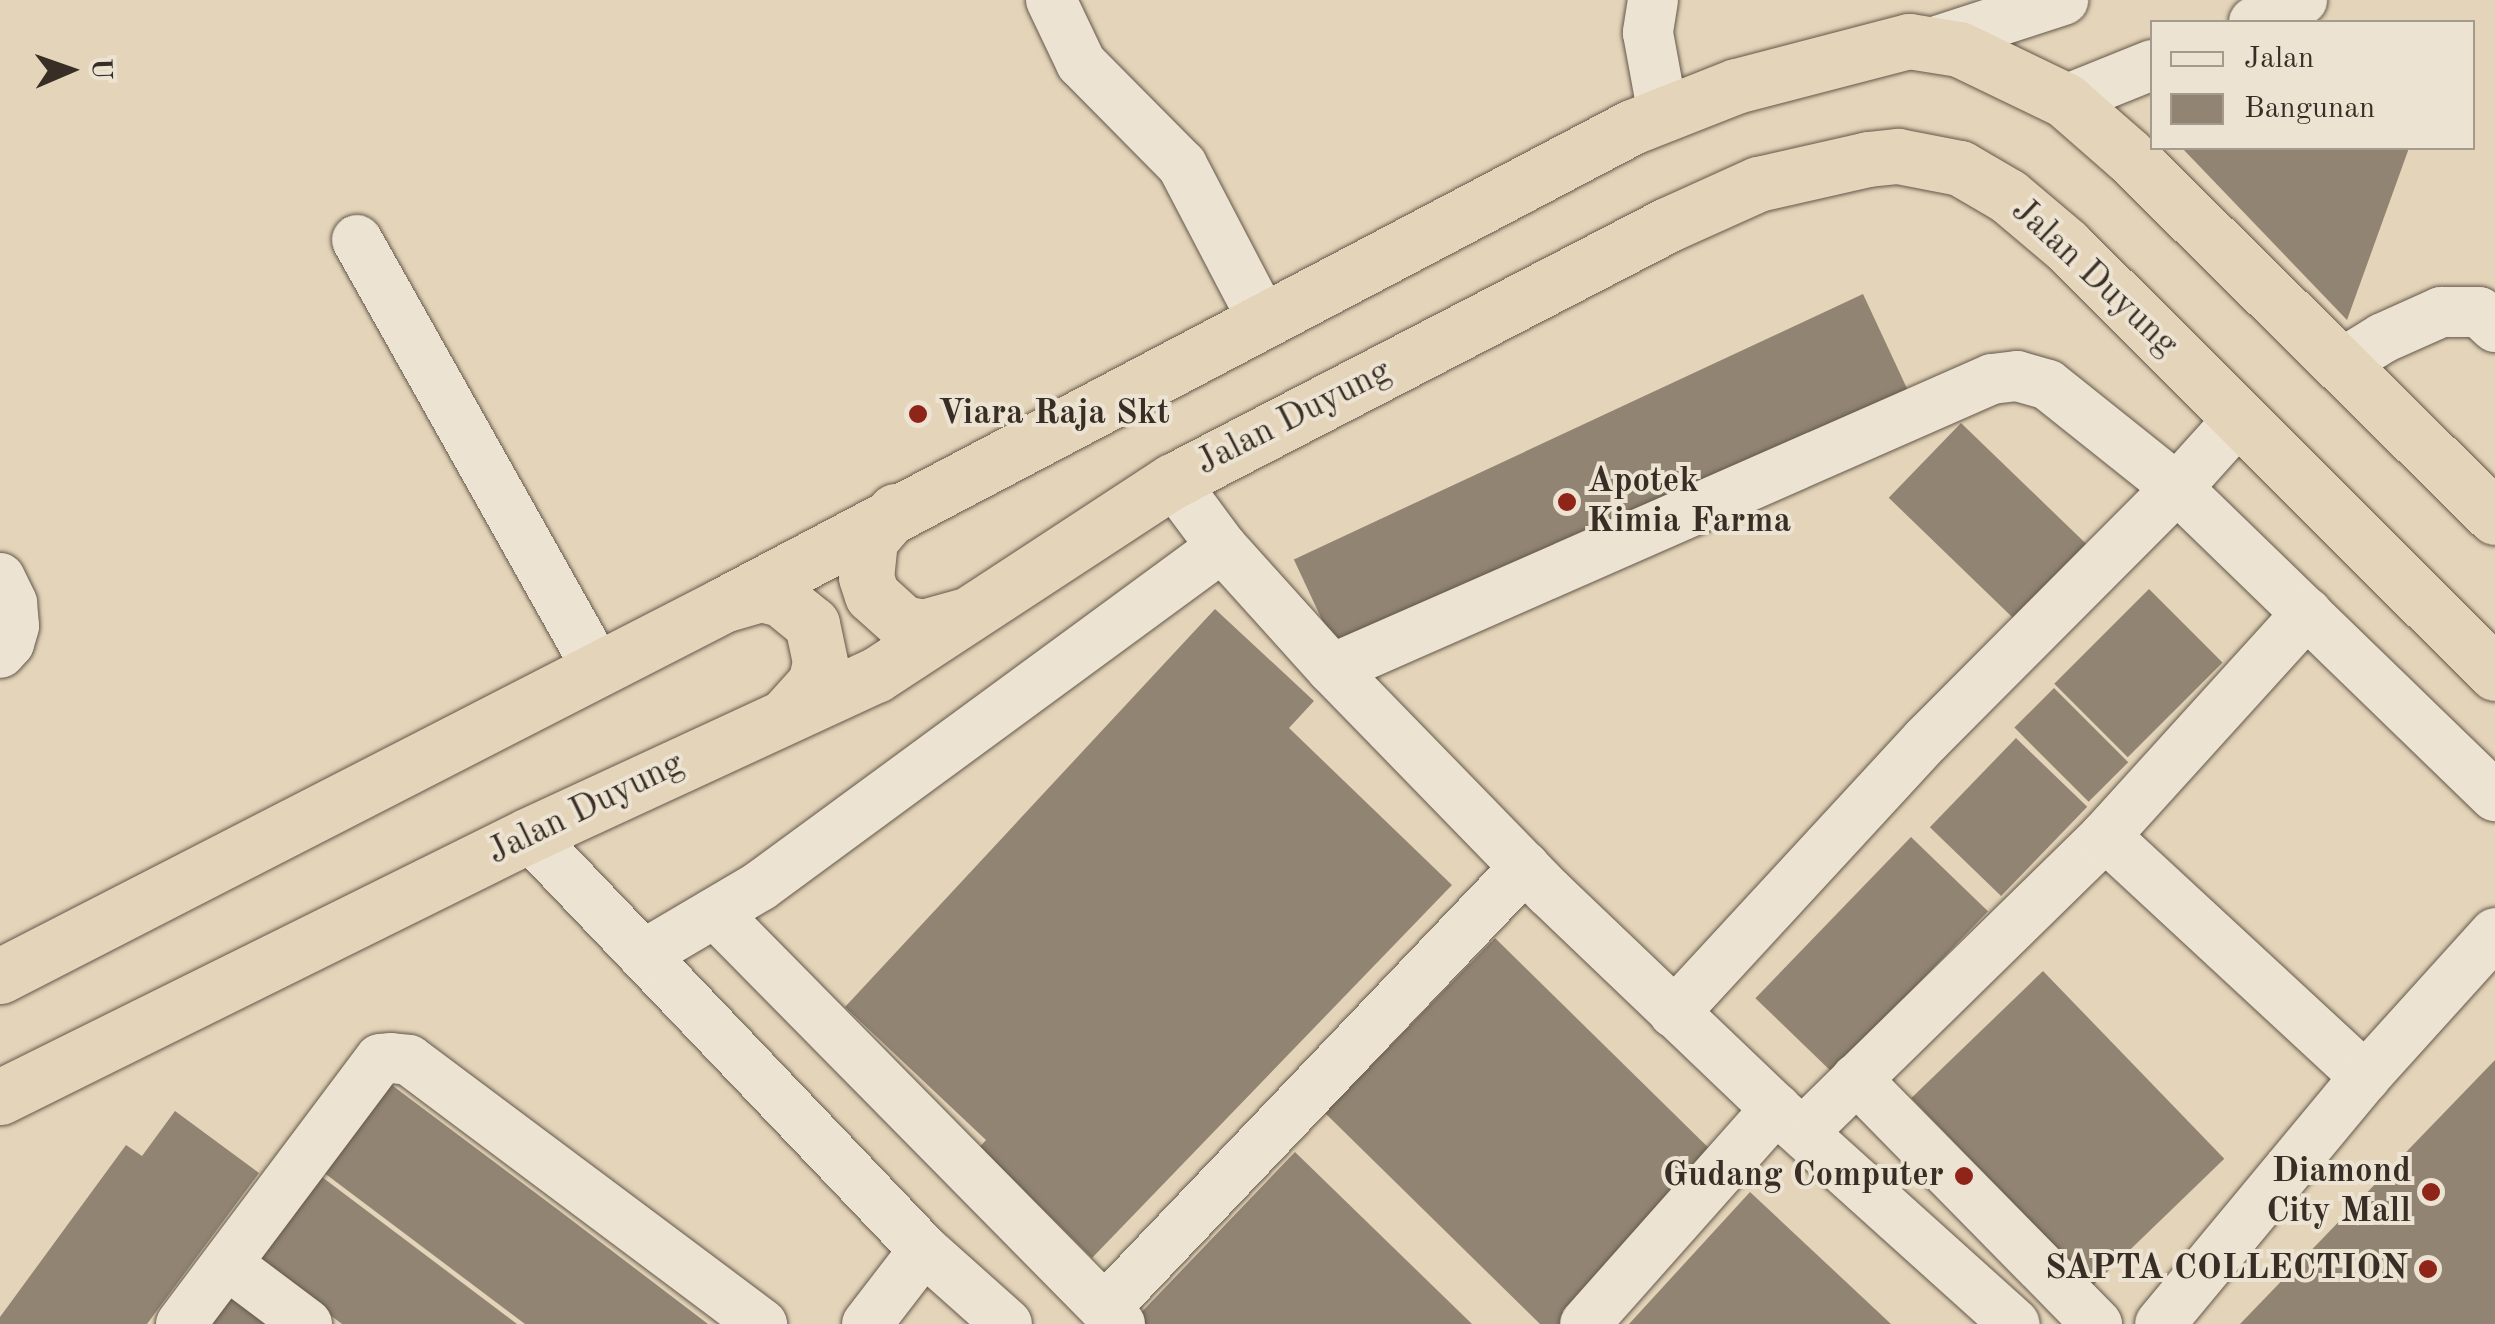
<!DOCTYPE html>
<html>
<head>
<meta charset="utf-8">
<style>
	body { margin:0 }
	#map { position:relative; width:2495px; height:1324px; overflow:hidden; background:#e4d4b9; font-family:"Old Standard TT",serif }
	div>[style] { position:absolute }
	.building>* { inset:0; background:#918472; transform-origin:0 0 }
	.roads { filter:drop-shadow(0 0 2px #63584a) drop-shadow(0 0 2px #63584a) }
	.minor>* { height:50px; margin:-25px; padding:0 25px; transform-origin:25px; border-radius:25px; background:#ede3d2 }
	.highway>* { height:55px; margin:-27.5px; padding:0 27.5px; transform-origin:27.5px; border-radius:27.5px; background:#e4d4b9 }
	.dots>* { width:28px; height:28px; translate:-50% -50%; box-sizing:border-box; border:5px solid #ede3d2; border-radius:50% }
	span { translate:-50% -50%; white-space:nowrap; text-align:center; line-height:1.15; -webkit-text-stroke:8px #ede3d2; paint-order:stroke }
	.street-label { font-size:35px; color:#382e25 }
	.poi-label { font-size:35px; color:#382e25; font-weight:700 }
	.left { translate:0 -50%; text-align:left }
	.right { translate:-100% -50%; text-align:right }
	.legend { position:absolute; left:2150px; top:20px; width:325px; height:130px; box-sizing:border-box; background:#ede3d2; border:2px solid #a59b8d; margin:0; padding:12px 18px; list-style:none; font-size:30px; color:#382e25 }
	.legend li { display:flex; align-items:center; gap:20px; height:50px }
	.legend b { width:50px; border:2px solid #a59b8d }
	.north { position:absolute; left:20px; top:20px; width:100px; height:100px; -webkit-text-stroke:8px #ede3d2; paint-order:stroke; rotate:88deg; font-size:28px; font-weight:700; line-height:40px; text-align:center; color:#382e25 }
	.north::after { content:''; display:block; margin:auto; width:35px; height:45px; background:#382e25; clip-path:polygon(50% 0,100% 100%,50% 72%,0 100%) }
</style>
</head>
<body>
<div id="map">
	<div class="building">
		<div style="clip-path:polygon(2182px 148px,2409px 148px,2347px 320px)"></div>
		<div style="left:1863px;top:294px;width:108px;height:628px;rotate:65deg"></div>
		<div style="left:1961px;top:423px;width:188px;height:104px;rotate:44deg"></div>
		<div style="left:2149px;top:589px;width:104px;height:134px;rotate:45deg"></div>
		<div style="clip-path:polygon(1215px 609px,1314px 701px,1289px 728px,1452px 885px,1092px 1258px,1000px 1167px,965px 1163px,986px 1140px,845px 1007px)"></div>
		<div style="left:2054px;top:688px;width:105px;height:56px;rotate:45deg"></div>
		<div style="left:2016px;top:738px;width:99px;height:124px;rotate:44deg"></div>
		<div style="left:1911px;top:837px;width:107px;height:224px;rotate:44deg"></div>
		<div style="clip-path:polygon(1495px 938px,1721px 1160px,1562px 1324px,1540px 1324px,1325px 1113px)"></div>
		<div style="left:2043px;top:971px;width:261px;height:183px;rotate:46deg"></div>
		<div style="clip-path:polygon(2495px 1060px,2495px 1324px,2240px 1324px)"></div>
		<div style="clip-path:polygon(385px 1080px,561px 1212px,708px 1324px,525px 1324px,319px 1169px)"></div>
		<div style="clip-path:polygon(175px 1111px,259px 1173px,147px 1324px,0 1324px,0 1317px,126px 1145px,142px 1156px)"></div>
		<div style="clip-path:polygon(1295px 1152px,1472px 1324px,1138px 1324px,1134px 1320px)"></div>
		<div style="clip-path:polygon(314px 1171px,517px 1324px,342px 1324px,250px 1255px)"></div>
		<div style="clip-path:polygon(1750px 1192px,1891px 1324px,1629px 1324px)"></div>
		<div style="clip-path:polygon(229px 1288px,276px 1324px,201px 1324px)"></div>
	</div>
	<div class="roads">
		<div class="minor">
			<div style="left:1051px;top:0;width:70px;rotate:64.5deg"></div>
			<div style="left:1081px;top:63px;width:144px;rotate:45.3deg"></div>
			<div style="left:1182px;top:165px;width:175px;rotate:62.4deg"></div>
			<div style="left:1653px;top:0;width:33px;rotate:99deg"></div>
			<div style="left:1648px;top:33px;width:83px;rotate:79.6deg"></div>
			<div style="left:2254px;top:22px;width:53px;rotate:-24.6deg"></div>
			<div style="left:1934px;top:42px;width:136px;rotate:-18deg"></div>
			<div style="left:2065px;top:100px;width:94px;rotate:-21.9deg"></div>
			<div style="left:357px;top:240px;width:492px;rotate:60.7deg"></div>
			<div style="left:2341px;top:364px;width:49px;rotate:-31.8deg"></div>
			<div style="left:2383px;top:338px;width:64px;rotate:-24.1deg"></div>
			<div style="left:2441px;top:312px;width:38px"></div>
			<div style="left:2479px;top:312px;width:22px;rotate:43deg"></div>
			<div style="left:1173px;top:481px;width:82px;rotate:53.4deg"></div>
			<div style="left:1222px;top:547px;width:164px;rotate:48deg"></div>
			<div style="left:1332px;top:669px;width:311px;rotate:45.8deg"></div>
			<div style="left:1549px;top:892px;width:314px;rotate:43.7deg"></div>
			<div style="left:1776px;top:1109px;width:321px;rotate:42deg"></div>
			<div style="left:0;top:578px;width:28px;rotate:64deg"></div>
			<div style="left:12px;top:603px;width:23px;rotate:85deg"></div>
			<div style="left:14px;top:626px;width:18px;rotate:106deg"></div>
			<div style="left:9px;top:643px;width:13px;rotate:132deg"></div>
			<div style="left:1332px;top:669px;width:721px;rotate:-23.72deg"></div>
			<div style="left:1992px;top:379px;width:25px;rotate:-7deg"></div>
			<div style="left:2017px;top:376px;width:32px;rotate:16deg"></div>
			<div style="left:2048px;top:385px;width:165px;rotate:38.6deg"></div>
			<div style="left:2177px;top:488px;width:443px;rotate:44.1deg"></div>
			<div style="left:529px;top:835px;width:573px;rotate:46.41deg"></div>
			<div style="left:924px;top:1250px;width:111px;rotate:41.7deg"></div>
			<div style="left:2105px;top:836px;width:355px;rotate:42.8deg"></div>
			<div style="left:715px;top:913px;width:577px;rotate:45.42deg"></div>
			<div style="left:643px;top:955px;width:136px;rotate:-30.5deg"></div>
			<div style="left:760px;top:886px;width:573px;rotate:-36.27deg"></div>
			<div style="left:1674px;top:1013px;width:372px;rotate:-47.3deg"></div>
			<div style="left:1926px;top:740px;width:356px;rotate:-45.1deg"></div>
			<div style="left:2177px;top:488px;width:94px;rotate:-48deg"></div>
			<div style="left:1856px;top:1079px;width:344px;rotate:45.5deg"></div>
			<div style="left:1805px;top:1130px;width:420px;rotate:-44.4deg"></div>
			<div style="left:2105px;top:836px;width:301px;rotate:-47.8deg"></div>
			<div style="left:227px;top:1264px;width:100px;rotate:36.9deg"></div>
			<div style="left:1105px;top:1308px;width:609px;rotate:-46.4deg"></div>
			<div style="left:181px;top:1324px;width:331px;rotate:-53.1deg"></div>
			<div style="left:380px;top:1059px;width:11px;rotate:-5deg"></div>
			<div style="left:391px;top:1058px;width:18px;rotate:6deg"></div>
			<div style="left:409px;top:1060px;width:441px;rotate:36.8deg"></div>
			<div style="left:867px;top:1324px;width:93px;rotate:-52.4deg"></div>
			<div style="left:1585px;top:1324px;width:288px;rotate:-48.4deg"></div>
			<div style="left:2160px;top:1324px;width:321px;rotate:-50.3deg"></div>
			<div style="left:2365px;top:1077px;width:194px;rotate:-47.9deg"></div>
		</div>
		<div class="highway">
			<div style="left:895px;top:511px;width:38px;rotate:131deg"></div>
			<div style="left:870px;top:540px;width:37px;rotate:96deg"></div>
			<div style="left:866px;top:577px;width:19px;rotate:72deg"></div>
			<div style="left:872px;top:595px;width:42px;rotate:42.1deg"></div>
			<div style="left:903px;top:623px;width:20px;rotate:11deg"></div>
			<div style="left:923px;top:627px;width:41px;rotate:-15.4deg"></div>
			<div style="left:726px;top:604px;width:36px;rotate:-16deg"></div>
			<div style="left:761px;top:594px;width:21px;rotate:14deg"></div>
			<div style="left:781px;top:599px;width:40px;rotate:39deg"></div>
			<div style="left:812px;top:624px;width:40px;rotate:78deg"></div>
			<div style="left:820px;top:663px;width:21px;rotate:104deg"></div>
			<div style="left:815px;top:683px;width:40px;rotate:132deg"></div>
			<div style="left:0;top:976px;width:813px;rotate:-27.16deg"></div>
			<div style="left:723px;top:605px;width:1027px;rotate:-27.74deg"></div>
			<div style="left:1632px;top:127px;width:112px;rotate:-21.5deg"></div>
			<div style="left:1736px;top:86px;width:179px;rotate:-14.6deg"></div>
			<div style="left:1909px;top:41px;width:51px;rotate:9.1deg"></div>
			<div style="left:1959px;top:49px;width:118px;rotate:25.7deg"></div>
			<div style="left:2065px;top:100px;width:85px;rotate:41.2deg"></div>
			<div style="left:2129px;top:156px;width:514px;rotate:44.61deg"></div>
			<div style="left:0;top:1097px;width:590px;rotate:-26.35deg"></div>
			<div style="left:529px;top:835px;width:382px;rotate:-24.8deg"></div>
			<div style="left:876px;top:675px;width:355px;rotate:-33.2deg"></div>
			<div style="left:1173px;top:481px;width:556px;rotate:-27.39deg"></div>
			<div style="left:1667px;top:225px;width:100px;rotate:-24.3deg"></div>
			<div style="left:1758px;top:184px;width:113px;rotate:-12.8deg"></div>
			<div style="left:1868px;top:159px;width:30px;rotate:-6deg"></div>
			<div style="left:1898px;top:156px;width:63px;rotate:11deg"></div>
			<div style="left:1960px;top:168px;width:56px;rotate:30.3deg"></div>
			<div style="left:2008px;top:196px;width:76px;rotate:40.2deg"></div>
			<div style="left:2066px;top:245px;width:606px;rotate:44.93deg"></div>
		</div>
	</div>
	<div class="dots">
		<div style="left:918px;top:414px;background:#8f2418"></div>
		<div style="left:1567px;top:502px;background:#8f2418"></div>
		<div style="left:1964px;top:1176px;background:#8f2418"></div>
		<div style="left:2431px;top:1192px;background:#8f2418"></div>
		<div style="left:2428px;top:1269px;background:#8f2418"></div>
	</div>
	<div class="street-label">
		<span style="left:2094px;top:278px;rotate:43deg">Jalan Duyung</span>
		<span style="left:1294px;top:418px;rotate:-27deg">Jalan Duyung</span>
		<span style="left:586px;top:809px;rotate:-26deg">Jalan Duyung</span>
	</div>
	<div class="poi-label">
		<span class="left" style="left:938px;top:414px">Viara Raja Skt</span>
		<span class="left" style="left:1587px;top:502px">Apotek<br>Kimia Farma</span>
		<span class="right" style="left:2411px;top:1192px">Diamond<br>City Mall</span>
		<span class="right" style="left:1944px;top:1176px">Gudang Computer</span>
		<span class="right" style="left:2408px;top:1269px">SAPTA COLLECTION</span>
	</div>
	<ul class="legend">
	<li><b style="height:12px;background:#ede3d2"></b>Jalan</li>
	<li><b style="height:28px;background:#918472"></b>Bangunan</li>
	</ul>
	<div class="north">U</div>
</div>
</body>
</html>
